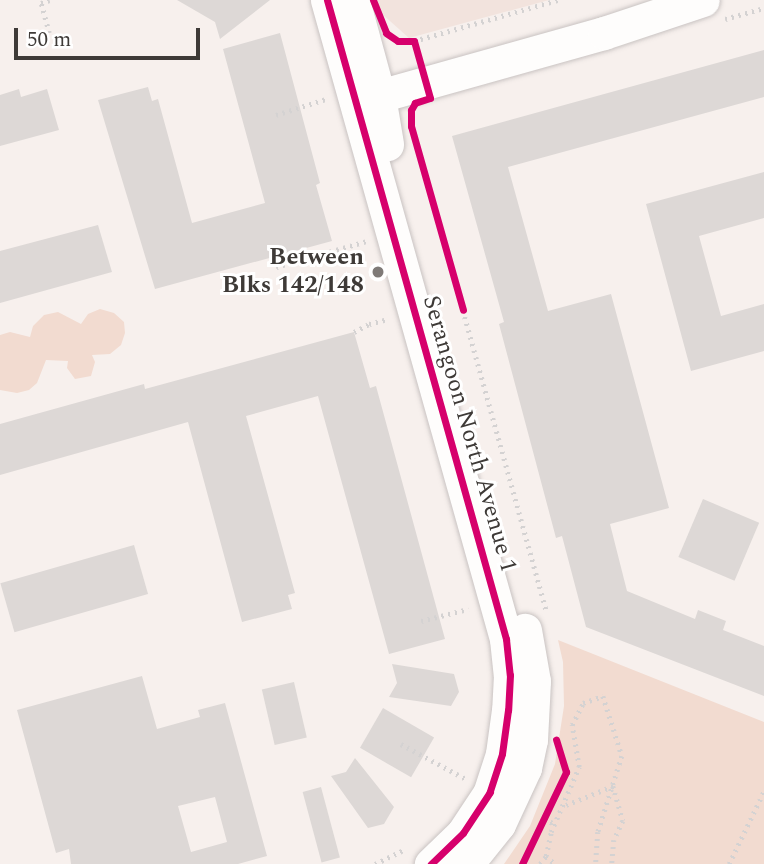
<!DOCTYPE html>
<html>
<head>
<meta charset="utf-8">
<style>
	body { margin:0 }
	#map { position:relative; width:764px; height:864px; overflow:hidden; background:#f7f0ed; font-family:Spectral,serif }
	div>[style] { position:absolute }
	.built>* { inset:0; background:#f2e3dd }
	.green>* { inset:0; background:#f2dbd0 }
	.building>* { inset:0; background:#ddd8d6; transform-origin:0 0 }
	.path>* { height:4.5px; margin-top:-2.25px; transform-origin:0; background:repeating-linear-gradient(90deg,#d4d2d2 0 2px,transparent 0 7px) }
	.roads { filter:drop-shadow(0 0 2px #c9c3c2) drop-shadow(0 0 2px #c9c3c2) }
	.minor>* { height:33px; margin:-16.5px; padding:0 16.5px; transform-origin:16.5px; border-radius:16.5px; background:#fefdfc }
	.cycleway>* { height:7px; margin:-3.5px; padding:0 3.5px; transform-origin:3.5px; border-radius:3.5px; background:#d6006c }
	.dots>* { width:19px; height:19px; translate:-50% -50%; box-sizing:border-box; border:4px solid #fff; border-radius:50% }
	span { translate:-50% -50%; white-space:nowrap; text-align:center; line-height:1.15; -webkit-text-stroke:6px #fff; paint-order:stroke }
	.poi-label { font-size:24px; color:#3e3a37; font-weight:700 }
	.right { translate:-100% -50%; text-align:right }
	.street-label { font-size:24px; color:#3e3a37 }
	.scale { position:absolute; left:14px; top:28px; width:186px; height:32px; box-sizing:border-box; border:4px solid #3e3a37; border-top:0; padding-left:9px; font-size:21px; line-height:24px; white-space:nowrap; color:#3e3a37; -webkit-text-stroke:5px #fff; paint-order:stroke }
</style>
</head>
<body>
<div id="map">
	<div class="built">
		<div style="clip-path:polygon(377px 0,549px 0,409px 38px,381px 13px)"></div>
	</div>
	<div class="green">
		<div style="clip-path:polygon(100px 309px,114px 313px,124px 322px,125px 333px,121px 345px,110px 354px,92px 355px,95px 362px,91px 376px,75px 379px,67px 368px,68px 361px,46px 360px,37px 383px,29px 390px,17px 393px,0 390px,0 335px,10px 332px,30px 337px,33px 326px,44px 315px,58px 312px,81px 324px,88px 314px)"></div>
		<div style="clip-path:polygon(558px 640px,764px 722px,764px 864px,504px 864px,530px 826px,555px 764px,564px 706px,563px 662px)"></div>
	</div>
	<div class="building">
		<div style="clip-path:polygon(177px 0,270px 0,220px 39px,215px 22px)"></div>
		<div style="clip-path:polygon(280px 33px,320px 183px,316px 185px,332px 241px,155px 289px,98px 100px,148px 87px,152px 101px,158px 99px,192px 223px,265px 203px,223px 49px)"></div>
		<div style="clip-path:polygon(764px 50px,764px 97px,508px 167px,548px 311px,611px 294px,669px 508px,610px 524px,627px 591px,695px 619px,698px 610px,726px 621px,723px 630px,764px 646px,764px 696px,586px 627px,562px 536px,556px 538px,499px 324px,504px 322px,452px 136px)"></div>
		<div style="clip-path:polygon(19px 89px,21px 97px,47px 89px,59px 130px,0 146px,0 95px)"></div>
		<div style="clip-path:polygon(764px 172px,764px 218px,699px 236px,721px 316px,764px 304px,764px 351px,691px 371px,646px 204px)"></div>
		<div style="clip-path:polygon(98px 225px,112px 272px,0 303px,0 251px)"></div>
		<div style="clip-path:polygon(354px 332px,370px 388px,376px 386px,445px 639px,389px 654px,318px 396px,246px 416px,295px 593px,288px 595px,292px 609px,242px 622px,188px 422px,0 475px,0 424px,144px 384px,145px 389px)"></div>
		<div style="left:703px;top:499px;width:61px;height:63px;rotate:23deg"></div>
		<div style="left:134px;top:545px;width:51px;height:139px;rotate:74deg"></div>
		<div style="clip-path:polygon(392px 664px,454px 674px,459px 692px,451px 706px,389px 697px,397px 683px)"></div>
		<div style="clip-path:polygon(evenodd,142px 676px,157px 729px,200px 717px,198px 710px,225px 703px,267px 856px,238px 864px,71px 864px,69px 849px,56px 853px,17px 710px,142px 676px,215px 797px,227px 842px,191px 852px,178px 806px,215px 797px)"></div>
		<div style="left:294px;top:682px;width:57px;height:33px;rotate:77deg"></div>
		<div style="left:383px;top:708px;width:59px;height:46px;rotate:30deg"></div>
		<div style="clip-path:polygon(355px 758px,394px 807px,384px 824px,368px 828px,331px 776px,346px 772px)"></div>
		<div style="left:321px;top:787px;width:73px;height:19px;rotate:75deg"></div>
	</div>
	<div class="path">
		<div style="left:725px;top:19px;width:41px;rotate:-15.8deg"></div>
		<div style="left:49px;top:33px;width:31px;rotate:-105deg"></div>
		<div style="left:41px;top:3px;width:9px;rotate:-18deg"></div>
		<div style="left:414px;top:41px;width:150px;rotate:-15.9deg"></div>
		<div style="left:276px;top:115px;width:52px;rotate:-17.7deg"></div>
		<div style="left:276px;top:267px;width:95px;rotate:-15.9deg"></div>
		<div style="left:463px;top:310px;width:313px;rotate:74.5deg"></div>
		<div style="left:354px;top:332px;width:17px;rotate:-28deg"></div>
		<div style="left:369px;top:324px;width:20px;rotate:-15deg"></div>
		<div style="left:421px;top:621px;width:49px;rotate:-14.3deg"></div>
		<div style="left:401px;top:744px;width:74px;rotate:28.3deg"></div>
		<div style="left:566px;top:805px;width:51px;rotate:-22deg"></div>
		<div style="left:613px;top:786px;width:36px;rotate:74deg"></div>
		<div style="left:623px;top:821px;width:21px;rotate:115deg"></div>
		<div style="left:614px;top:840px;width:24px;rotate:95deg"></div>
		<div style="left:544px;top:819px;width:12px;rotate:24deg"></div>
		<div style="left:546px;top:856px;width:12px;rotate:42deg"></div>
		<div style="left:375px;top:864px;width:34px;rotate:-26deg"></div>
		<div style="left:540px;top:864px;width:10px;rotate:-53deg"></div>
		<div style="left:546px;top:856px;width:25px;rotate:-78deg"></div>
		<div style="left:551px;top:832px;width:71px;rotate:-66.7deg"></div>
		<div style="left:579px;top:767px;width:43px;rotate:-99.5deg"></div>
		<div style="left:572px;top:725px;width:25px;rotate:-63deg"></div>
		<div style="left:583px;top:703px;width:21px;rotate:-19deg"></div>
		<div style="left:603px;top:696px;width:63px;rotate:72.4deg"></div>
		<div style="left:622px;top:756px;width:80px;rotate:107.5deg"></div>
		<div style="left:598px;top:832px;width:32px;rotate:94deg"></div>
		<div style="left:729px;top:864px;width:81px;rotate:-64.4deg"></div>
	</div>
	<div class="roads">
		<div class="minor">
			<div style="left:327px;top:0;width:664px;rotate:74.35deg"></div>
			<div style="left:506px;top:639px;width:36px;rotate:84deg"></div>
			<div style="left:510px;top:675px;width:35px;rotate:93deg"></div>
			<div style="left:508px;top:710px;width:44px;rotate:97.8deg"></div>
			<div style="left:502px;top:754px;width:40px;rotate:108deg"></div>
			<div style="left:490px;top:792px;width:49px;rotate:123.4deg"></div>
			<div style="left:463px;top:833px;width:45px;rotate:135.9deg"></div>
			<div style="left:353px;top:0;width:99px;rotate:74.8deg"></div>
			<div style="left:379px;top:96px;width:49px;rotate:80.5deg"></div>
			<div style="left:358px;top:102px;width:255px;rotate:-15.7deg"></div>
			<div style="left:604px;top:33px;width:104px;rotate:-18.4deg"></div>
			<div style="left:467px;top:864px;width:51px;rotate:-51.3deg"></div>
			<div style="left:499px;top:824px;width:62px;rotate:-65.1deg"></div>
			<div style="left:525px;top:768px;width:29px;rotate:-78deg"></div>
			<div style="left:531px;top:740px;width:59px;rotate:-87.1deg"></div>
			<div style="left:534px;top:681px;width:52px;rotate:-100deg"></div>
		</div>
	</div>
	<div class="cycleway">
		<div style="left:327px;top:0;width:664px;rotate:74.35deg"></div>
		<div style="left:506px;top:639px;width:36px;rotate:84deg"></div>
		<div style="left:510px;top:675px;width:35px;rotate:93deg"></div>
		<div style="left:508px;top:710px;width:44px;rotate:97.8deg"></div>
		<div style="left:502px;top:754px;width:40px;rotate:108deg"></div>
		<div style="left:490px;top:792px;width:49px;rotate:123.4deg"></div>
		<div style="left:463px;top:833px;width:45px;rotate:135.9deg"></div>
		<div style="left:373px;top:0;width:35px;rotate:68deg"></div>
		<div style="left:386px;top:33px;width:14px;rotate:34deg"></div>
		<div style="left:398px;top:41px;width:16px"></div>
		<div style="left:414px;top:41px;width:59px;rotate:74.3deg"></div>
		<div style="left:430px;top:98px;width:16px;rotate:162deg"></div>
		<div style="left:415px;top:103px;width:8px;rotate:120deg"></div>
		<div style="left:411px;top:110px;width:16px;rotate:90deg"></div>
		<div style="left:411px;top:126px;width:191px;rotate:74.2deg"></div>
		<div style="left:522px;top:864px;width:102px;rotate:-64.4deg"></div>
		<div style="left:566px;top:772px;width:34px;rotate:-107deg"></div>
	</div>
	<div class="dots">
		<div style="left:378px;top:272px;background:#7f7a77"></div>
	</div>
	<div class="poi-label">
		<span class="right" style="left:364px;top:272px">Between<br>Blks 142/148</span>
	</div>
	<div class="street-label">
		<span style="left:469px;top:434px;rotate:74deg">Serangoon North Avenue 1</span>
	</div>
	<div class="scale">50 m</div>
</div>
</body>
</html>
